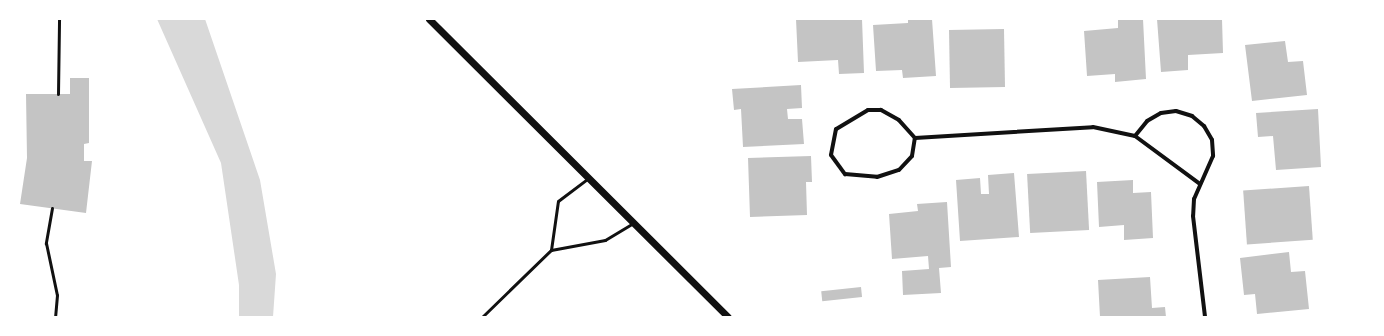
<!DOCTYPE html>
<html>
<head>
<meta charset="utf-8">
<style>
	body { margin:0 }
	#map { position:relative; width:1384px; height:336px; overflow:hidden; background:#fff; font-family:"Libre Baskerville",serif }
	div>[style] { position:absolute }
	.water>* { inset:0; background:#d9d9d9 }
	.building>* { inset:0; background:#c4c4c4; transform-origin:0 0 }
	.service>* { height:3px; margin:-1.5px; padding:0 1.5px; transform-origin:1.5px; border-radius:1.5px; background:#111 }
	.minor>* { height:4px; margin:-2px; padding:0 2px; transform-origin:2px; border-radius:2px; background:#111 }
	.tertiary>* { height:7px; margin:-3.5px; padding:0 3.5px; transform-origin:3.5px; border-radius:3.5px; background:#111 }
	span { translate:-50% -50%; white-space:nowrap; text-align:center; line-height:1.15; -webkit-text-stroke:3px #fff; paint-order:stroke }
	.frame { position:absolute; inset:0; border:20px solid #fff; pointer-events:none }
</style>
</head>
<body>
<div id="map">
	<div class="water">
		<div style="clip-path:polygon(157px 19px,205px 19px,260px 180px,276px 274px,273px 317px,239px 317px,239px 285px,221px 163px)"></div>
	</div>
	<div class="building">
		<div style="clip-path:polygon(796px 19px,862px 19px,864px 73px,839px 74px,838px 60px,798px 62px)"></div>
		<div style="clip-path:polygon(908px 19px,932px 19px,936px 76px,903px 78px,902px 70px,876px 71px,873px 25px,908px 23px)"></div>
		<div style="clip-path:polygon(1118px 19px,1143px 19px,1146px 79px,1115px 82px,1115px 74px,1087px 76px,1084px 31px,1118px 28px)"></div>
		<div style="clip-path:polygon(1157px 19px,1222px 19px,1223px 53px,1188px 55px,1188px 70px,1161px 72px)"></div>
		<div style="left:1004px;top:29px;width:58px;height:55px;rotate:89deg"></div>
		<div style="clip-path:polygon(1285px 41px,1288px 62px,1303px 61px,1307px 95px,1252px 101px,1245px 45px)"></div>
		<div style="clip-path:polygon(70px 78px,89px 78px,89px 143px,84px 144px,84px 161px,92px 161px,86px 213px,20px 204px,27px 158px,26px 94px,70px 94px)"></div>
		<div style="clip-path:polygon(801px 85px,802px 108px,787px 109px,788px 119px,802px 119px,804px 144px,743px 147px,741px 109px,734px 110px,732px 89px)"></div>
		<div style="clip-path:polygon(1318px 109px,1321px 167px,1276px 170px,1273px 136px,1258px 137px,1256px 113px)"></div>
		<div style="clip-path:polygon(811px 156px,812px 182px,806px 182px,807px 215px,750px 217px,748px 158px)"></div>
		<div style="left:1086px;top:171px;width:59px;height:59px;rotate:87deg"></div>
		<div style="clip-path:polygon(1014px 173px,1019px 237px,960px 241px,956px 180px,980px 178px,981px 194px,989px 194px,988px 175px)"></div>
		<div style="clip-path:polygon(1133px 180px,1133px 193px,1151px 192px,1153px 238px,1124px 240px,1124px 225px,1099px 227px,1097px 182px)"></div>
		<div style="left:1309px;top:186px;width:54px;height:66px;rotate:86deg"></div>
		<div style="clip-path:polygon(947px 202px,951px 267px,939px 268px,941px 293px,903px 295px,902px 271px,929px 269px,928px 256px,892px 259px,889px 214px,918px 211px,917px 204px)"></div>
		<div style="clip-path:polygon(1289px 252px,1291px 272px,1305px 271px,1309px 309px,1257px 314px,1255px 294px,1244px 295px,1240px 258px)"></div>
		<div style="clip-path:polygon(1150px 277px,1152px 308px,1165px 307px,1166px 317px,1100px 317px,1098px 280px)"></div>
		<div style="left:861px;top:287px;width:10px;height:40px;rotate:84deg"></div>
	</div>
	<div class="service">
		<div style="left:58px;top:94px;width:75px;rotate:-89.2deg"></div>
		<div style="left:52px;top:208px;width:36px;rotate:100deg"></div>
		<div style="left:46px;top:243px;width:53px;rotate:78.1deg"></div>
		<div style="left:57px;top:295px;width:22px;rotate:95deg"></div>
		<div style="left:551px;top:250px;width:55px;rotate:-10.5deg"></div>
		<div style="left:605px;top:240px;width:33px;rotate:-31deg"></div>
		<div style="left:482px;top:317px;width:96px;rotate:-44.2deg"></div>
		<div style="left:551px;top:250px;width:49px;rotate:-81.9deg"></div>
		<div style="left:558px;top:201px;width:38px;rotate:-37deg"></div>
	</div>
	<div class="minor">
		<div style="left:1135px;top:136px;width:19px;rotate:-51deg"></div>
		<div style="left:1147px;top:121px;width:16px;rotate:-30deg"></div>
		<div style="left:1161px;top:113px;width:15px;rotate:-8deg"></div>
		<div style="left:1176px;top:111px;width:17px;rotate:17deg"></div>
		<div style="left:1192px;top:116px;width:16px;rotate:40deg"></div>
		<div style="left:1204px;top:126px;width:16px;rotate:60deg"></div>
		<div style="left:1212px;top:140px;width:16px;rotate:86deg"></div>
		<div style="left:1213px;top:156px;width:47px;rotate:113.8deg"></div>
		<div style="left:1194px;top:199px;width:17px;rotate:93deg"></div>
		<div style="left:1193px;top:216px;width:102px;rotate:83.2deg"></div>
		<div style="left:915px;top:138px;width:24px;rotate:-132deg"></div>
		<div style="left:899px;top:120px;width:21px;rotate:-151deg"></div>
		<div style="left:881px;top:110px;width:13px;rotate:180deg"></div>
		<div style="left:868px;top:110px;width:37px;rotate:149deg"></div>
		<div style="left:836px;top:129px;width:26px;rotate:101deg"></div>
		<div style="left:831px;top:155px;width:24px;rotate:54deg"></div>
		<div style="left:845px;top:174px;width:32px;rotate:5deg"></div>
		<div style="left:877px;top:177px;width:23px;rotate:-18deg"></div>
		<div style="left:899px;top:170px;width:19px;rotate:-47deg"></div>
		<div style="left:912px;top:156px;width:18px;rotate:-81deg"></div>
		<div style="left:915px;top:138px;width:178px;rotate:-3.5deg"></div>
		<div style="left:1093px;top:127px;width:43px;rotate:12.1deg"></div>
		<div style="left:1135px;top:136px;width:81px;rotate:36.4deg"></div>
	</div>
	<div class="tertiary">
		<div style="left:429px;top:19px;width:422px;rotate:44.9deg"></div>
	</div>
	<div class="frame"></div>
</div>
</body>
</html>
